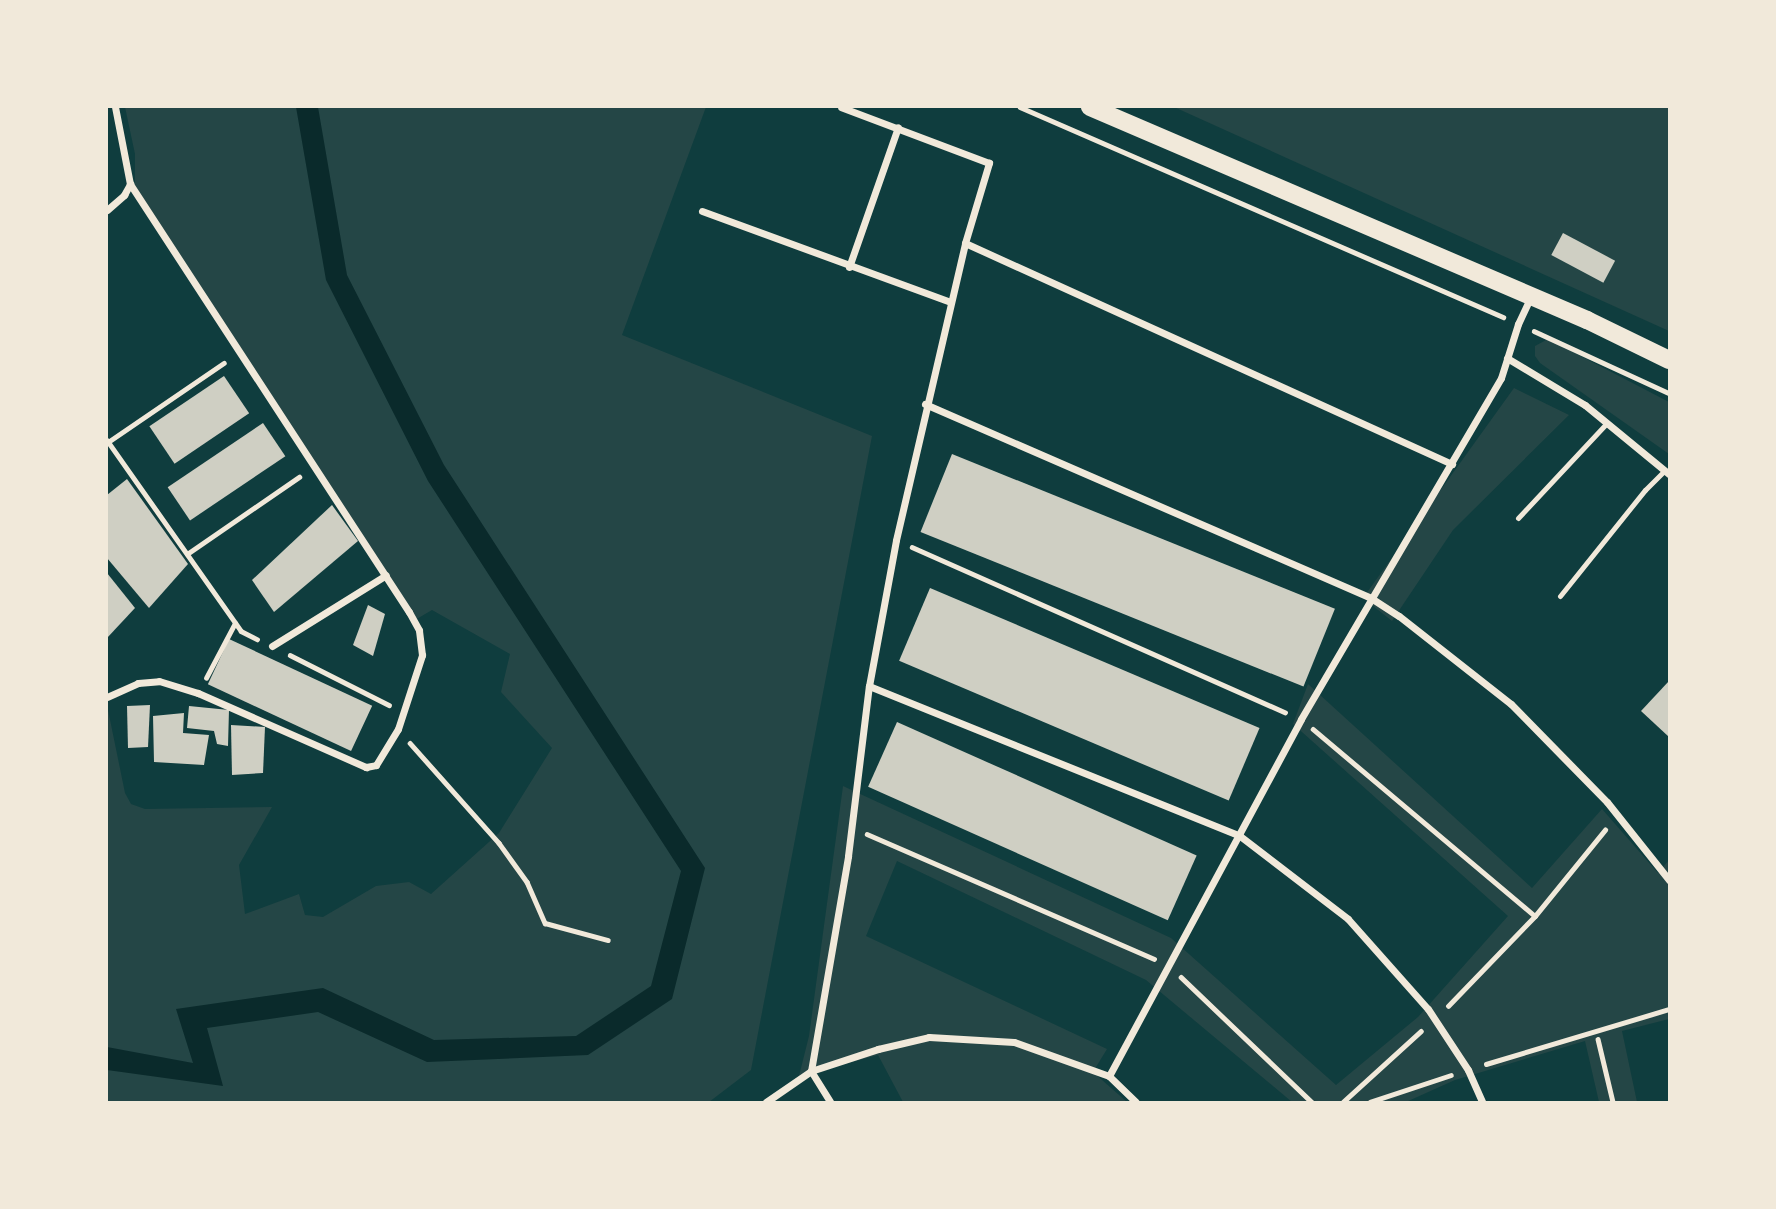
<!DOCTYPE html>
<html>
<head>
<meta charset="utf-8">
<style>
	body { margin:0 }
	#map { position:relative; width:1776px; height:1209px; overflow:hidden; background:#0f3d3e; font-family:"Times New Roman",serif }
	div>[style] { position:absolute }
	.green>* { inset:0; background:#244646 }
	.water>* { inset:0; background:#0a2a2b }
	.building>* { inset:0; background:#cfcfc3; transform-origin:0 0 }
	.path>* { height:4.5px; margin:-2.25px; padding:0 2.25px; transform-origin:2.25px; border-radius:2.25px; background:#f1e9da }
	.service>* { height:5px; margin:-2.5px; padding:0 2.5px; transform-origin:2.5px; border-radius:2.5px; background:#f1e9da }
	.minor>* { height:7px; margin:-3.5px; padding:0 3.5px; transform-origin:3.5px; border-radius:3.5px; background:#f1e9da }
	.primary>* { height:18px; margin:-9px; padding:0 9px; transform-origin:9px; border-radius:9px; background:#f1e9da }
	span { translate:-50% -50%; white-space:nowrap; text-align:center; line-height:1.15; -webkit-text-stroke:6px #f1e9da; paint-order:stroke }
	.frame { position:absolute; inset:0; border:108px solid #f1e9da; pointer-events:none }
</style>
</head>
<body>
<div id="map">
	<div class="green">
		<div style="clip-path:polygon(125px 107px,706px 107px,622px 335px,872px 436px,751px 1070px,709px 1102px,107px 1102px,107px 705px,125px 793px,131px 804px,145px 809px,272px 807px,239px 865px,245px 914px,299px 894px,305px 915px,323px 917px,376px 886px,409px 882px,431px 894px,499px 833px,552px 748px,501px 692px,510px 654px,432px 610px,415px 620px,135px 194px,135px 154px)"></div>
		<div style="clip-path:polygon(1174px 107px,1669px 107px,1669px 331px)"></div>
		<div style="clip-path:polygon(1548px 339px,1669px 402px,1669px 454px,1540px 363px,1535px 356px,1535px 346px)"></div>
		<div style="clip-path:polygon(1514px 388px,1569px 415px,1453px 530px,1392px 621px,1363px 598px)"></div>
		<div style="clip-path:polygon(1308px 684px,1532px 888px,1602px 809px,1658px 873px,1669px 860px,1669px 1019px,1622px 1031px,1637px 1102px,1599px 1102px,1585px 1041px,1455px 1080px,1406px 1102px,1292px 1102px,1146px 980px,897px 861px,866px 936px,1107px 1049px,1093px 1072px,1127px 1102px,903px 1102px,878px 1055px,799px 1076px,809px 1036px,843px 786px,1171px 938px,1336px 1085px,1418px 1017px,1508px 916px,1293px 724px)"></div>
	</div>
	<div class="water">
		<div style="clip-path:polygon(296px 107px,318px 107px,347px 275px,444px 465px,705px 868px,672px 999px,588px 1055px,427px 1062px,318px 1012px,207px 1028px,223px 1086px,107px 1070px,107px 1047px,193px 1063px,176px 1009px,323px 988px,434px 1040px,576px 1036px,651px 986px,681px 871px,428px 481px,326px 280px)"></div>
	</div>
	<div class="building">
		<div style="left:1563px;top:233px;width:59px;height:25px;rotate:28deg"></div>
		<div style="left:224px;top:376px;width:45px;height:90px;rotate:56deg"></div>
		<div style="left:263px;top:423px;width:40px;height:115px;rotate:56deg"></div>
		<div style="left:952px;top:454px;width:413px;height:84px;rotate:22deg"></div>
		<div style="clip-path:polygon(127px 479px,188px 564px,149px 608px,107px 558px,107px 495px)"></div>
		<div style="clip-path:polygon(332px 505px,358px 541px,274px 612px,252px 580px)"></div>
		<div style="clip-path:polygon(107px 573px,135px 608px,107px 638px)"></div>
		<div style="left:930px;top:588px;width:358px;height:79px;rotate:23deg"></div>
		<div style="clip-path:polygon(368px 605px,385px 614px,373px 656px,353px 645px)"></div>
		<div style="left:229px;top:639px;width:158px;height:50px;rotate:25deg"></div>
		<div style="clip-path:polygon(1669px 681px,1669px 737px,1641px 711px)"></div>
		<div style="clip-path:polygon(150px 705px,148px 747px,128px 748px,127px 706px)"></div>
		<div style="clip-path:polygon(189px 706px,229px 710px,228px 746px,217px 744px,214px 731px,187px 728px)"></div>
		<div style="clip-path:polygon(184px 713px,183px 733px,209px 735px,204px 765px,154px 762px,153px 716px)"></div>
		<div style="left:897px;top:722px;width:328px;height:71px;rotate:24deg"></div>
		<div style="clip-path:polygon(231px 725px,265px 727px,263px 773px,232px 775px)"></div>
	</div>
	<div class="path">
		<div style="left:1020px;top:107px;width:527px;rotate:23.5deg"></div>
		<div style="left:1534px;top:331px;width:149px;rotate:24.7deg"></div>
		<div style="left:107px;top:440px;width:233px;rotate:54.9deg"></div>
		<div style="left:241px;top:631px;width:18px;rotate:27deg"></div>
		<div style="left:108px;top:442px;width:140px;rotate:-34.3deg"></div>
		<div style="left:912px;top:547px;width:408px;rotate:23.9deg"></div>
		<div style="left:187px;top:554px;width:136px;rotate:-34.5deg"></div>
		<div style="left:290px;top:655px;width:111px;rotate:26.8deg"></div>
		<div style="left:206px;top:678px;width:62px;rotate:-62.2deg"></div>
		<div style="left:1313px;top:729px;width:290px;rotate:40.1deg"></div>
		<div style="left:410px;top:743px;width:134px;rotate:48.3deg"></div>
		<div style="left:499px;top:843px;width:48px;rotate:54.3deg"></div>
		<div style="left:527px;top:882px;width:45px;rotate:66.3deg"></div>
		<div style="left:545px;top:923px;width:65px;rotate:15.1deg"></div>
		<div style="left:867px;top:834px;width:313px;rotate:23.5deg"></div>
		<div style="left:1181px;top:977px;width:181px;rotate:43.7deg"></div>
		<div style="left:1448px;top:1006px;width:125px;rotate:-46deg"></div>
		<div style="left:1535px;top:916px;width:111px;rotate:-50.9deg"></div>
		<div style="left:1598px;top:1039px;width:65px;rotate:76.6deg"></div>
		<div style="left:1486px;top:1064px;width:191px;rotate:-16.7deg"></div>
		<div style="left:1343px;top:1102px;width:105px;rotate:-42.3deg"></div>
		<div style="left:1370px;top:1102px;width:85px;rotate:-18.4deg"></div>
	</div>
	<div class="service">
		<div style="left:1518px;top:518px;width:130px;rotate:-46.9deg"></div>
		<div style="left:1560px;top:596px;width:136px;rotate:-51.3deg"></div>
		<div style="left:1645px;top:490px;width:28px;rotate:-45deg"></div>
	</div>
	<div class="minor">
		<div style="left:107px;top:210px;width:23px;rotate:-41deg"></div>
		<div style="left:124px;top:195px;width:13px;rotate:-61deg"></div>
		<div style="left:702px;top:211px;width:264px;rotate:20.1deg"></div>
		<div style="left:965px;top:243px;width:535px;rotate:24.41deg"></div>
		<div style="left:849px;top:267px;width:148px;rotate:-70.7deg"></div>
		<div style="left:1507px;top:358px;width:91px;rotate:31.1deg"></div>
		<div style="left:1585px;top:405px;width:109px;rotate:39.4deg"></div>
		<div style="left:925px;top:404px;width:486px;rotate:23.5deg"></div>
		<div style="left:1371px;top:598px;width:33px;rotate:33deg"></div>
		<div style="left:1399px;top:616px;width:142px;rotate:38.2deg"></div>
		<div style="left:1511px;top:704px;width:137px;rotate:45.6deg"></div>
		<div style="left:1607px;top:802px;width:100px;rotate:51.5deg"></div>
		<div style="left:272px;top:646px;width:134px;rotate:-31.9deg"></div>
		<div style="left:869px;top:686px;width:400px;rotate:22deg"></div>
		<div style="left:1240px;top:836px;width:136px;rotate:37.5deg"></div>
		<div style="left:1348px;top:919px;width:120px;rotate:48.4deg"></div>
		<div style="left:1428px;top:1009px;width:73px;rotate:56.7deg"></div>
		<div style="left:1468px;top:1070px;width:35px;rotate:66deg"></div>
		<div style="left:107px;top:697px;width:34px;rotate:-24deg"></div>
		<div style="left:138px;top:683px;width:21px;rotate:-5deg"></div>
		<div style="left:159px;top:681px;width:41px;rotate:17.1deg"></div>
		<div style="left:198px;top:693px;width:184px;rotate:23.8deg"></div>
		<div style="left:366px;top:767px;width:10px;rotate:-11deg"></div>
		<div style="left:376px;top:765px;width:42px;rotate:-58.6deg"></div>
		<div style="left:398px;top:729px;width:78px;rotate:-72deg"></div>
		<div style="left:422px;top:655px;width:25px;rotate:-97deg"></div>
		<div style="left:419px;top:630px;width:21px;rotate:-119deg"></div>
		<div style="left:409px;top:612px;width:511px;rotate:-123.1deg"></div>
		<div style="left:130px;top:184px;width:78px;rotate:-101deg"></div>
		<div style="left:811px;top:1071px;width:218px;rotate:-80.2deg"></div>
		<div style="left:848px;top:856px;width:171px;rotate:-83deg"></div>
		<div style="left:869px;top:686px;width:148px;rotate:-79.5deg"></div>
		<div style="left:896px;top:540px;width:305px;rotate:-76.9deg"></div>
		<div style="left:965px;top:243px;width:84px;rotate:-73.3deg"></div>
		<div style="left:989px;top:163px;width:158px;rotate:-159.3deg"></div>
		<div style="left:811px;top:1071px;width:36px;rotate:58deg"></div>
		<div style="left:1109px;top:1076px;width:405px;rotate:-61.7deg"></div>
		<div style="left:1301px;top:719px;width:395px;rotate:-59.6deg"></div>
		<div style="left:1501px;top:378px;width:57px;rotate:-72.5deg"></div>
		<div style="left:1518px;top:324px;width:31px;rotate:-65deg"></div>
		<div style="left:766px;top:1102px;width:55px;rotate:-34.6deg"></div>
		<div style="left:811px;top:1071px;width:71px;rotate:-18.2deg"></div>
		<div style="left:878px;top:1049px;width:52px;rotate:-13.2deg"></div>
		<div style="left:929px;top:1037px;width:85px;rotate:3.4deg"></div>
		<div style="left:1014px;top:1042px;width:101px;rotate:19.7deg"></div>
		<div style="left:1109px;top:1076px;width:37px;rotate:44deg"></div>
	</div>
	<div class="primary">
		<div style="left:1090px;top:107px;width:541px;rotate:23.2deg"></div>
		<div style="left:1587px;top:320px;width:91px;rotate:26deg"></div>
	</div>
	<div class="frame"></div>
</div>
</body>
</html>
